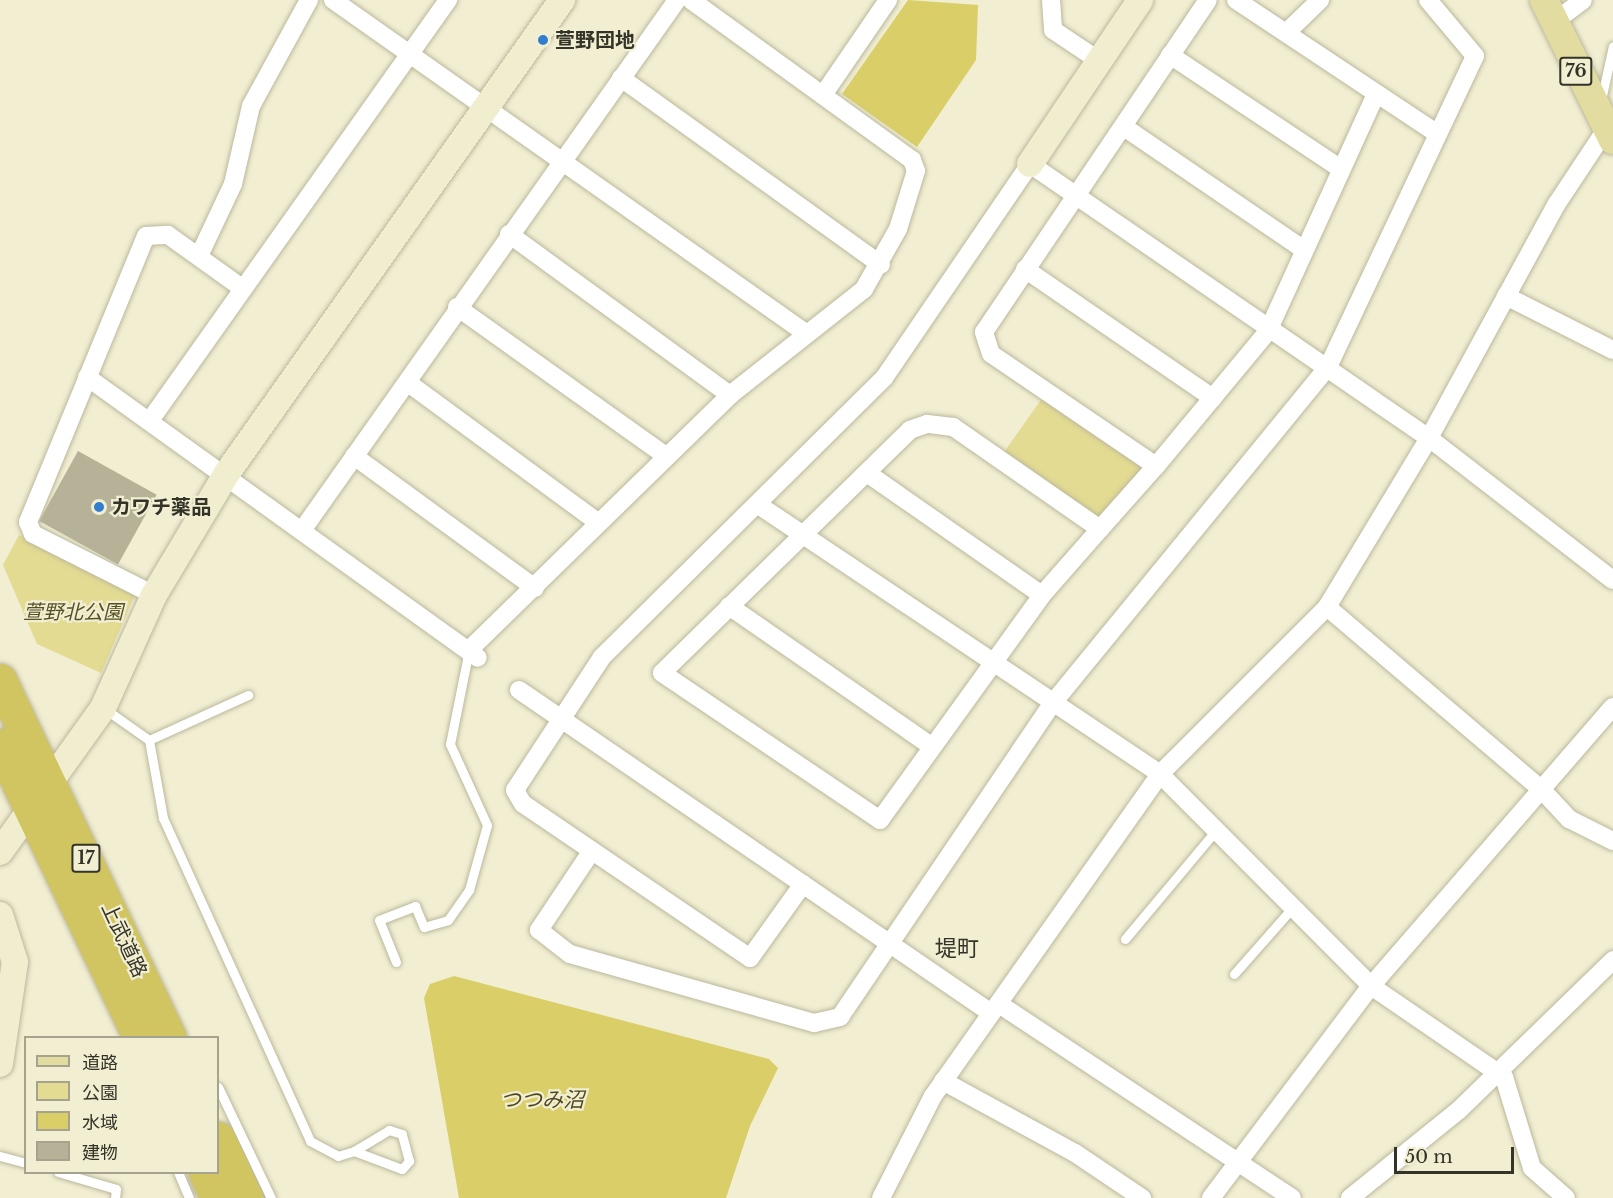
<!DOCTYPE html>
<html>
<head>
<meta charset="utf-8">
<style>
	body { margin:0 }
	#map { position:relative; width:1613px; height:1198px; overflow:hidden; background:#f1eed2; font-family:"Libre Baskerville","Noto Sans JP",serif }
	div>[style] { position:absolute }
	.green>* { inset:0; background:#e3db92 }
	.water>* { inset:0; background:#dace68 }
	.building>* { inset:0; background:#b5b297; transform-origin:0 0 }
	.roads { filter:drop-shadow(0 0 2px #bbb89d) drop-shadow(0 0 2px #bbb89d) }
	.lane>* { height:9px; margin:-4.5px; padding:0 4.5px; transform-origin:4.5px; border-radius:4.5px; background:#fff }
	.street>* { height:18px; margin:-9px; padding:0 9px; transform-origin:9px; border-radius:9px; background:#fff }
	.secondary>* { height:26px; margin:-13px; padding:0 13px; transform-origin:13px; border-radius:13px; background:#f1eed0 }
	.primary>* { height:28px; margin:-14px; padding:0 14px; transform-origin:14px; border-radius:14px; background:#e3dca1 }
	.highway>* { height:33px; margin:-16.5px; padding:0 16.5px; transform-origin:16.5px; border-radius:16.5px; background:#d1c562 }
	.dots>* { width:16px; height:16px; translate:-50% -50%; box-sizing:border-box; border:3px solid #f1eed2; border-radius:50% }
	span { translate:-50% -50%; white-space:nowrap; text-align:center; line-height:1.15; -webkit-text-stroke:4.5px #f1eed2; paint-order:stroke }
	.shield-label span { padding:2px 4px; background:#f1eed2; border:2px solid; border-radius:4px; -webkit-text-stroke-width:0 }
	.shield-label { font-size:18px; color:#343328; font-weight:700 }
	.poi-label { font-size:20px; color:#343328; font-weight:700 }
	.left { translate:0 -50%; text-align:left }
	.park-label { font-size:20px; color:#565126; font-style:italic }
	.street-label { font-size:20px; color:#343328 }
	.water-label { font-size:21px; color:#4d481e; font-style:italic }
	.quarter-label { font-size:22px; color:#343328 }
	.legend { position:absolute; left:24px; top:1036px; width:195px; height:138px; box-sizing:border-box; background:#f1eed2; border:2px solid #a5a38e; margin:0; padding:8px 10px; list-style:none; font-size:18px; color:#343328 }
	.legend li { display:flex; align-items:center; gap:12px; height:30px }
	.legend b { width:30px; border:2px solid #a5a38e }
	.scale { position:absolute; left:1394px; top:1147px; width:120px; height:27px; box-sizing:border-box; border:3px solid #343328; border-top:0; padding-left:8px; font-size:18px; line-height:21px; white-space:nowrap; color:#343328; -webkit-text-stroke:4px #f1eed2; paint-order:stroke }
</style>
</head>
<body>
<div id="map">
	<div class="green">
		<div style="clip-path:polygon(1045px 394px,1141px 461px,1142px 475px,1104px 518px,1094px 518px,1002px 455px)"></div>
		<div style="clip-path:polygon(19px 535px,135px 595px,101px 673px,37px 644px,3px 565px)"></div>
	</div>
	<div class="water">
		<div style="clip-path:polygon(908px 0,978px 5px,976px 60px,917px 147px,842px 94px)"></div>
		<div style="clip-path:polygon(454px 976px,769px 1059px,778px 1068px,750px 1126px,726px 1198px,459px 1198px,424px 998px,430px 984px)"></div>
	</div>
	<div class="building">
		<div style="left:78px;top:451px;width:90px;height:80px;rotate:29deg"></div>
	</div>
	<div class="roads">
		<div class="lane">
			<div style="left:1601px;top:100px;width:55px;rotate:-77.5deg"></div>
			<div style="left:105px;top:709px;width:54px;rotate:35.2deg"></div>
			<div style="left:149px;top:740px;width:109px;rotate:-24.4deg"></div>
			<div style="left:149px;top:740px;width:79px;rotate:79.8deg"></div>
			<div style="left:163px;top:818px;width:355px;rotate:65.5deg"></div>
			<div style="left:310px;top:1141px;width:32px;rotate:28deg"></div>
			<div style="left:338px;top:1156px;width:17px;rotate:-17deg"></div>
			<div style="left:354px;top:1151px;width:51px;rotate:20.6deg"></div>
			<div style="left:402px;top:1169px;width:11px;rotate:-49deg"></div>
			<div style="left:409px;top:1161px;width:28px;rotate:-105deg"></div>
			<div style="left:402px;top:1134px;width:14px;rotate:-163deg"></div>
			<div style="left:389px;top:1130px;width:41px;rotate:149deg"></div>
			<div style="left:1125px;top:939px;width:142px;rotate:-50.1deg"></div>
			<div style="left:396px;top:962px;width:45px;rotate:-112deg"></div>
			<div style="left:379px;top:920px;width:39px;rotate:-21deg"></div>
			<div style="left:415px;top:906px;width:23px;rotate:67deg"></div>
			<div style="left:424px;top:927px;width:25px;rotate:-16deg"></div>
			<div style="left:448px;top:920px;width:37px;rotate:-55deg"></div>
			<div style="left:469px;top:890px;width:67px;rotate:-74.5deg"></div>
			<div style="left:487px;top:825px;width:89px;rotate:-114.6deg"></div>
			<div style="left:450px;top:744px;width:96px;rotate:-78.6deg"></div>
			<div style="left:1234px;top:974px;width:89px;rotate:-48.6deg"></div>
			<div style="left:218px;top:1087px;width:123px;rotate:64.5deg"></div>
			<div style="left:0;top:1156px;width:27px;rotate:15deg"></div>
			<div style="left:58px;top:1172px;width:60px;rotate:16.3deg"></div>
			<div style="left:116px;top:1189px;width:9px;rotate:96deg"></div>
			<div style="left:178px;top:1172px;width:28px;rotate:67deg"></div>
		</div>
		<div class="street">
			<div style="left:333px;top:0;width:580px;rotate:35.17deg"></div>
			<div style="left:1051px;top:0;width:30px;rotate:86deg"></div>
			<div style="left:1053px;top:30px;width:54px;rotate:33.7deg"></div>
			<div style="left:1236px;top:0;width:240px;rotate:33.6deg"></div>
			<div style="left:1554px;top:22px;width:36px;rotate:-37deg"></div>
			<div style="left:1287px;top:32px;width:46px;rotate:-44.1deg"></div>
			<div style="left:1170px;top:55px;width:202px;rotate:33.7deg"></div>
			<div style="left:621px;top:78px;width:320px;rotate:35.7deg"></div>
			<div style="left:823px;top:95px;width:115px;rotate:-55.6deg"></div>
			<div style="left:1124px;top:127px;width:218px;rotate:34.3deg"></div>
			<div style="left:509px;top:234px;width:273px;rotate:36.1deg"></div>
			<div style="left:199px;top:256px;width:80px;rotate:-64.7deg"></div>
			<div style="left:233px;top:184px;width:80px;rotate:-77deg"></div>
			<div style="left:251px;top:106px;width:121px;rotate:-61.3deg"></div>
			<div style="left:1025px;top:269px;width:228px;rotate:34.5deg"></div>
			<div style="left:1506px;top:296px;width:120px;rotate:26.8deg"></div>
			<div style="left:457px;top:307px;width:257px;rotate:35.5deg"></div>
			<div style="left:87px;top:377px;width:481px;rotate:35.7deg"></div>
			<div style="left:411px;top:385px;width:233px;rotate:36.3deg"></div>
			<div style="left:151px;top:419px;width:514px;rotate:-54.67deg"></div>
			<div style="left:354px;top:456px;width:224px;rotate:36.1deg"></div>
			<div style="left:1156px;top:466px;width:199px;rotate:-145.8deg"></div>
			<div style="left:991px;top:354px;width:23px;rotate:-108deg"></div>
			<div style="left:984px;top:332px;width:400px;rotate:-56deg"></div>
			<div style="left:867px;top:473px;width:213px;rotate:34.9deg"></div>
			<div style="left:757px;top:504px;width:485px;rotate:33.8deg"></div>
			<div style="left:1160px;top:774px;width:299px;rotate:45.1deg"></div>
			<div style="left:1371px;top:986px;width:161px;rotate:34.4deg"></div>
			<div style="left:1504px;top:1077px;width:95px;rotate:72.9deg"></div>
			<div style="left:1532px;top:1168px;width:45px;rotate:41.4deg"></div>
			<div style="left:303px;top:529px;width:648px;rotate:-54.74deg"></div>
			<div style="left:1100px;top:529px;width:179px;rotate:-145.2deg"></div>
			<div style="left:953px;top:427px;width:26px;rotate:-173deg"></div>
			<div style="left:927px;top:424px;width:18px;rotate:161deg"></div>
			<div style="left:910px;top:430px;width:347px;rotate:135.6deg"></div>
			<div style="left:662px;top:673px;width:263px;rotate:34deg"></div>
			<div style="left:880px;top:820px;width:277px;rotate:-54.2deg"></div>
			<div style="left:1042px;top:595px;width:88px;rotate:-48.7deg"></div>
			<div style="left:1100px;top:529px;width:84px;rotate:-48.4deg"></div>
			<div style="left:1156px;top:466px;width:175px;rotate:-50.3deg"></div>
			<div style="left:1268px;top:331px;width:260px;rotate:-65.5deg"></div>
			<div style="left:154px;top:595px;width:136px;rotate:-153.2deg"></div>
			<div style="left:33px;top:534px;width:13px;rotate:-113deg"></div>
			<div style="left:28px;top:522px;width:309px;rotate:-67.6deg"></div>
			<div style="left:146px;top:236px;width:22px;rotate:-3deg"></div>
			<div style="left:168px;top:235px;width:91px;rotate:35.6deg"></div>
			<div style="left:729px;top:606px;width:246px;rotate:34.7deg"></div>
			<div style="left:1327px;top:607px;width:282px;rotate:40.4deg"></div>
			<div style="left:1542px;top:790px;width:40px;rotate:47deg"></div>
			<div style="left:1569px;top:819px;width:49px;rotate:26.6deg"></div>
			<div style="left:469px;top:650px;width:365px;rotate:-44.3deg"></div>
			<div style="left:730px;top:395px;width:171px;rotate:-38.3deg"></div>
			<div style="left:864px;top:289px;width:69px;rotate:-60.5deg"></div>
			<div style="left:898px;top:229px;width:61px;rotate:-72.8deg"></div>
			<div style="left:916px;top:171px;width:12px;rotate:-110deg"></div>
			<div style="left:912px;top:160px;width:273px;rotate:-144.1deg"></div>
			<div style="left:519px;top:690px;width:572px;rotate:34.38deg"></div>
			<div style="left:591px;top:852px;width:94px;rotate:123.7deg"></div>
			<div style="left:539px;top:930px;width:39px;rotate:38deg"></div>
			<div style="left:570px;top:954px;width:254px;rotate:15.8deg"></div>
			<div style="left:814px;top:1023px;width:27px;rotate:-13deg"></div>
			<div style="left:840px;top:1017px;width:378px;rotate:-55.9deg"></div>
			<div style="left:1052px;top:704px;width:436px;rotate:-50.7deg"></div>
			<div style="left:1328px;top:367px;width:344px;rotate:-64.7deg"></div>
			<div style="left:1475px;top:56px;width:73px;rotate:-130deg"></div>
			<div style="left:803px;top:884px;width:91px;rotate:125.6deg"></div>
			<div style="left:750px;top:958px;width:274px;rotate:-145.8deg"></div>
			<div style="left:523px;top:804px;width:16px;rotate:-120deg"></div>
			<div style="left:515px;top:790px;width:159px;rotate:-56.8deg"></div>
			<div style="left:602px;top:657px;width:397px;rotate:-44.7deg"></div>
			<div style="left:884px;top:378px;width:259px;rotate:-55.7deg"></div>
			<div style="left:1030px;top:164px;width:484px;rotate:34.5deg"></div>
			<div style="left:1429px;top:438px;width:232px;rotate:37.7deg"></div>
			<div style="left:999px;top:1004px;width:351px;rotate:33.5deg"></div>
			<div style="left:943px;top:1081px;width:150px;rotate:28.6deg"></div>
			<div style="left:1075px;top:1153px;width:81px;rotate:33.9deg"></div>
			<div style="left:881px;top:1198px;width:114px;rotate:-63deg"></div>
			<div style="left:933px;top:1096px;width:394px;rotate:-54.8deg"></div>
			<div style="left:1160px;top:774px;width:236px;rotate:-45deg"></div>
			<div style="left:1327px;top:607px;width:197px;rotate:-58.9deg"></div>
			<div style="left:1429px;top:438px;width:265px;rotate:-61.4deg"></div>
			<div style="left:1556px;top:205px;width:89px;rotate:-56.5deg"></div>
			<div style="left:1211px;top:1198px;width:266px;rotate:-53deg"></div>
			<div style="left:1371px;top:986px;width:369px;rotate:-49.1deg"></div>
			<div style="left:1350px;top:1198px;width:140px;rotate:-38.9deg"></div>
			<div style="left:1459px;top:1110px;width:215px;rotate:-44.2deg"></div>
		</div>
		<div class="secondary">
			<div style="left:1030px;top:164px;width:197px;rotate:-56.1deg"></div>
			<div style="left:0;top:852px;width:177px;rotate:-54.4deg"></div>
			<div style="left:103px;top:708px;width:124px;rotate:-65.7deg"></div>
			<div style="left:154px;top:595px;width:142px;rotate:-59.1deg"></div>
			<div style="left:227px;top:473px;width:580px;rotate:-54.69deg"></div>
			<div style="left:0;top:915px;width:49px;rotate:72.3deg"></div>
			<div style="left:15px;top:962px;width:103px;rotate:98.4deg"></div>
		</div>
		<div class="primary">
			<div style="left:1544px;top:0;width:156px;rotate:63.8deg"></div>
		</div>
		<div class="highway">
			<div style="left:0;top:680px;width:396px;rotate:64.6deg"></div>
			<div style="left:0;top:745px;width:325px;rotate:64.5deg"></div>
			<div style="left:218px;top:1138px;width:66px;rotate:65deg"></div>
			<div style="left:205px;top:1172px;width:29px;rotate:65deg"></div>
		</div>
	</div>
	<div class="dots">
		<div style="left:543px;top:40px;background:#317ece"></div>
		<div style="left:99px;top:507px;background:#317ece"></div>
	</div>
	<div class="shield-label">
		<span style="left:1576px;top:71px">76</span>
		<span style="left:86px;top:858px">17</span>
	</div>
	<div class="poi-label">
		<span class="left" style="left:555px;top:40px">萱野団地</span>
		<span class="left" style="left:111px;top:507px">カワチ薬品</span>
	</div>
	<div class="park-label">
		<span style="left:73px;top:612px">萱野北公園</span>
	</div>
	<div class="street-label">
		<span style="left:124px;top:940px;rotate:65deg">上武道路</span>
	</div>
	<div class="water-label">
		<span style="left:542px;top:1100px">つつみ沼</span>
	</div>
	<div class="quarter-label">
		<span style="left:957px;top:949px">堤町</span>
	</div>
	<ul class="legend">
	<li><b style="height:8px;background:#e3dca1"></b>道路</li>
	<li><b style="height:16px;background:#e3db92"></b>公園</li>
	<li><b style="height:16px;background:#dace68"></b>水域</li>
	<li><b style="height:16px;background:#b5b297"></b>建物</li>
	</ul>
	<div class="scale">50 m</div>
</div>
</body>
</html>
